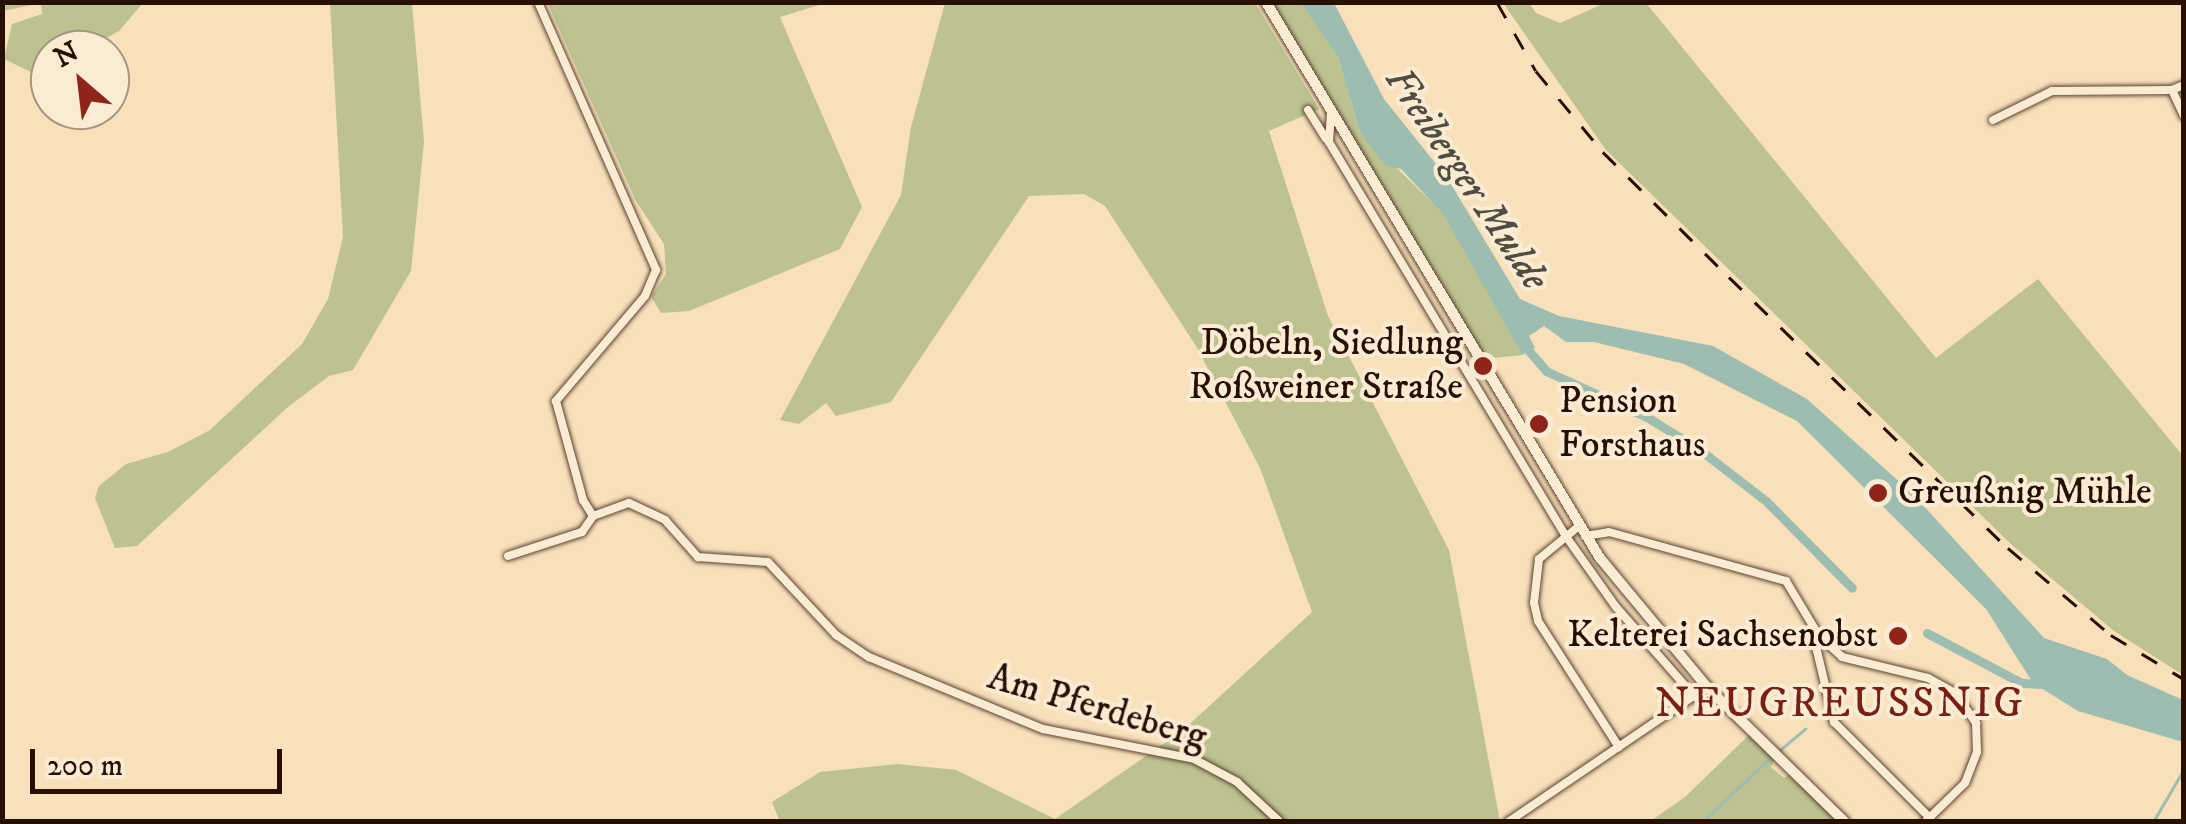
<!DOCTYPE html>
<html>
<head>
<meta charset="utf-8">
<style>
	body { margin:0 }
	#map { position:relative; width:2186px; height:824px; overflow:hidden; background:#f8e0bb; font-family:"IM FELL DW Pica",serif }
	div>[style] { position:absolute }
	.green>* { inset:0; background:#bdc290 }
	.water>* { inset:0; background:#9dbdb1 }
	.stream>* { height:2.5px; margin:-1.25px; padding:0 1.25px; transform-origin:1.25px; border-radius:1.25px; background:#9dbdb1 }
	.canal>* { height:9px; margin:-4.5px; padding:0 4.5px; transform-origin:4.5px; border-radius:4.5px; background:#9dbdb1 }
	.roads { filter:drop-shadow(0 0 2px #5b4332) drop-shadow(0 0 2px #5b4332) }
	.street>* { height:8px; margin:-4px; padding:0 4px; transform-origin:4px; border-radius:4px; background:#faebd3 }
	.secondary>* { height:10px; margin:-5px; padding:0 5px; transform-origin:5px; border-radius:5px; background:#faebd3 }
	.rail>* { height:2.5px; margin-top:-1.25px; transform-origin:0; background:repeating-linear-gradient(90deg,#270f04 0 18px,transparent 0 36px) }
	.dots>* { width:28px; height:28px; translate:-50% -50%; box-sizing:border-box; border:5px solid #faebd3; border-radius:50% }
	span { translate:-50% -50%; white-space:nowrap; text-align:center; line-height:1.15; -webkit-text-stroke:8px #faebd3; paint-order:stroke }
	.poi-label { font-size:38px; color:#270f04 }
	.right { translate:-100% -50%; text-align:right }
	.left { translate:0 -50%; text-align:left }
	.street-label { font-size:38px; color:#270f04 }
	.water-label { font-size:40px; color:#504c41; font-style:italic }
	.quarter-label { font-size:42px; color:#7a1f14; letter-spacing:2.5px }
	.frame { position:absolute; inset:0; border:5px solid #270f04; pointer-events:none }
	.north { position:absolute; left:30px; top:30px; width:100px; height:100px; box-sizing:border-box; background:#faebd3; border:2px solid #a69380; border-radius:50%; rotate:332deg; font-size:28px; font-weight:700; line-height:40px; text-align:center; color:#270f04 }
	.north::after { content:''; display:block; margin:auto; width:35px; height:45px; background:#8f2418; clip-path:polygon(50% 0,100% 100%,50% 72%,0 100%) }
	.scale { position:absolute; left:30px; top:749px; width:252px; height:45px; box-sizing:border-box; border:5px solid #270f04; border-top:0; padding-left:12px; font-size:30px; line-height:35px; white-space:nowrap; color:#270f04; -webkit-text-stroke:8px #faebd3; paint-order:stroke }
</style>
</head>
<body>
<div id="map">
	<div class="green">
		<div style="clip-path:polygon(2px 3px,3px 2px,143px 3px,119px 31px,85px 50px,50px 50px,50px 70px,39px 76px,4px 59px,12px 24px,42px 14px,41px 3px,3px 11px)"></div>
		<div style="clip-path:polygon(330px 3px,412px 3px,424px 142px,411px 271px,353px 370px,329px 376px,288px 407px,137px 546px,115px 548px,95px 498px,99px 486px,126px 464px,168px 452px,210px 430px,302px 344px,328px 299px,343px 237px)"></div>
		<div style="clip-path:polygon(826px 3px,780px 17px,862px 207px,840px 249px,689px 311px,661px 313px,651px 297px,666px 274px,664px 244px,636px 201px,548px 4px)"></div>
		<div style="clip-path:polygon(945px 3px,1255px 3px,1319px 109px,1269px 131px,1328px 316px,1449px 550px,1500px 821px,780px 822px,772px 802px,820px 772px,898px 764px,956px 770px,1055px 819px,1182px 731px,1312px 612px,1260px 468px,1196px 346px,1105px 206px,1084px 194px,1029px 196px,891px 402px,836px 416px,826px 403px,799px 424px,780px 420px,901px 195px,911px 127px)"></div>
		<div style="clip-path:polygon(1272px 3px,1304px 5px,1338px 57px,1360px 132px,1445px 215px,1522px 355px,1483px 359px)"></div>
		<div style="clip-path:polygon(1503px 3px,1529px 3px,1536px 13px,1560px 23px,1605px 3px,1646px 3px,1936px 358px,2038px 279px,2183px 456px,2183px 675px,2114px 631px,2013px 546px,1606px 150px)"></div>
		<div style="clip-path:polygon(1750px 734px,1775px 759px,1771px 767px,1784px 778px,1790px 774px,1839px 822px,1649px 822px,1685px 797px)"></div>
	</div>
	<div class="water">
		<div style="clip-path:polygon(1301px 3px,1334px 3px,1384px 99px,1448px 179px,1520px 299px,1559px 316px,1713px 346px,1807px 399px,1912px 493px,2044px 638px,2107px 659px,2127px 675px,2183px 700px,2183px 742px,2078px 711px,2033px 683px,1986px 609px,1797px 421px,1684px 364px,1594px 342px,1566px 342px,1544px 326px,1529px 336px,1535px 348px,1522px 355px,1444px 215px,1401px 169px,1385px 165px,1360px 132px,1338px 57px)"></div>
	</div>
	<div class="stream">
		<div style="left:1780px;top:750px;width:33px;rotate:-40deg"></div>
		<div style="left:1702px;top:822px;width:93px;rotate:-43.3deg"></div>
		<div style="left:2153px;top:822px;width:61px;rotate:-59.7deg"></div>
	</div>
	<div class="canal">
		<div style="left:1522px;top:343px;width:37px;rotate:49deg"></div>
		<div style="left:1546px;top:371px;width:111px;rotate:24.5deg"></div>
		<div style="left:1647px;top:417px;width:62px;rotate:31.9deg"></div>
		<div style="left:1700px;top:450px;width:83px;rotate:37.7deg"></div>
		<div style="left:1766px;top:501px;width:122px;rotate:45.3deg"></div>
		<div style="left:1927px;top:633px;width:107px;rotate:27.8deg"></div>
		<div style="left:2022px;top:683px;width:20px;rotate:3deg"></div>
	</div>
	<div class="roads">
		<div class="street">
			<div style="left:538px;top:2px;width:293px;rotate:66.2deg"></div>
			<div style="left:656px;top:270px;width:28px;rotate:113deg"></div>
			<div style="left:645px;top:296px;width:138px;rotate:130.3deg"></div>
			<div style="left:556px;top:401px;width:103px;rotate:74.7deg"></div>
			<div style="left:583px;top:500px;width:19px;rotate:58deg"></div>
			<div style="left:2172px;top:90px;width:29px;rotate:65deg"></div>
			<div style="left:1308px;top:110px;width:34px;rotate:58deg"></div>
			<div style="left:1331px;top:113px;width:29px;rotate:94deg"></div>
			<div style="left:1329px;top:142px;width:458px;rotate:59deg"></div>
			<div style="left:1565px;top:535px;width:88px;rotate:54.7deg"></div>
			<div style="left:1616px;top:607px;width:120px;rotate:48.7deg"></div>
			<div style="left:1993px;top:120px;width:66px;rotate:-26.2deg"></div>
			<div style="left:2052px;top:91px;width:120px;rotate:-0.5deg"></div>
			<div style="left:2172px;top:90px;width:13px;rotate:-23deg"></div>
			<div style="left:1579px;top:526px;width:52px;rotate:140.5deg"></div>
			<div style="left:1539px;top:559px;width:44px;rotate:96.5deg"></div>
			<div style="left:1534px;top:603px;width:18px;rotate:77deg"></div>
			<div style="left:1538px;top:621px;width:150px;rotate:57.3deg"></div>
			<div style="left:1585px;top:536px;width:24px;rotate:-9deg"></div>
			<div style="left:1609px;top:532px;width:184px;rotate:15.5deg"></div>
			<div style="left:1786px;top:581px;width:64px;rotate:59deg"></div>
			<div style="left:1819px;top:636px;width:31px;rotate:42deg"></div>
			<div style="left:1842px;top:657px;width:89px;rotate:13.7deg"></div>
			<div style="left:1928px;top:678px;width:31px;rotate:29deg"></div>
			<div style="left:1955px;top:693px;width:37px;rotate:55deg"></div>
			<div style="left:1976px;top:723px;width:29px;rotate:88deg"></div>
			<div style="left:1977px;top:752px;width:33px;rotate:111deg"></div>
			<div style="left:1965px;top:783px;width:56px;rotate:135.7deg"></div>
			<div style="left:508px;top:556px;width:78px;rotate:-18deg"></div>
			<div style="left:582px;top:532px;width:19px;rotate:-55deg"></div>
			<div style="left:593px;top:516px;width:38px;rotate:-20deg"></div>
			<div style="left:629px;top:503px;width:40px;rotate:25deg"></div>
			<div style="left:665px;top:520px;width:50px;rotate:48.3deg"></div>
			<div style="left:698px;top:557px;width:70px;rotate:4.1deg"></div>
			<div style="left:768px;top:562px;width:100px;rotate:47deg"></div>
			<div style="left:836px;top:635px;width:40px;rotate:34deg"></div>
			<div style="left:869px;top:657px;width:188px;rotate:22.5deg"></div>
			<div style="left:1043px;top:729px;width:154px;rotate:11.2deg"></div>
			<div style="left:1194px;top:759px;width:49px;rotate:28.1deg"></div>
			<div style="left:1237px;top:782px;width:59px;rotate:42.9deg"></div>
			<div style="left:1812px;top:630px;width:95px;rotate:76.6deg"></div>
			<div style="left:1834px;top:722px;width:136px;rotate:45deg"></div>
			<div style="left:1508px;top:822px;width:240px;rotate:-34.2deg"></div>
		</div>
		<div class="secondary">
			<div style="left:1266px;top:2px;width:649px;rotate:59.01deg"></div>
			<div style="left:1600px;top:558px;width:168px;rotate:50.3deg"></div>
			<div style="left:1707px;top:687px;width:193px;rotate:44.4deg"></div>
		</div>
	</div>
	<div class="rail">
		<div style="left:1497px;top:2px;width:79px;rotate:60.5deg"></div>
		<div style="left:1536px;top:71px;width:105px;rotate:50.4deg"></div>
		<div style="left:1603px;top:152px;width:177px;rotate:44.8deg"></div>
		<div style="left:1729px;top:277px;width:389px;rotate:44.2deg"></div>
		<div style="left:2008px;top:548px;width:135px;rotate:40.2deg"></div>
		<div style="left:2111px;top:635px;width:85px;rotate:31.1deg"></div>
	</div>
	<div class="dots">
		<div style="left:1483px;top:366px;background:#8f2418"></div>
		<div style="left:1539px;top:424px;background:#8f2418"></div>
		<div style="left:1878px;top:493px;background:#8f2418"></div>
		<div style="left:1898px;top:636px;background:#8f2418"></div>
	</div>
	<div class="poi-label">
		<span class="right" style="left:1463px;top:366px">Döbeln, Siedlung<br>Roßweiner Straße</span>
		<span class="left" style="left:1559px;top:424px">Pension<br>Forsthaus</span>
		<span class="left" style="left:1898px;top:493px">Greußnig Mühle</span>
		<span class="right" style="left:1878px;top:636px">Kelterei Sachsenobst</span>
	</div>
	<div class="street-label">
		<span style="left:1097px;top:708px;rotate:16deg">Am Pferdeberg</span>
	</div>
	<div class="water-label">
		<span style="left:1466px;top:179px;rotate:56deg">Freiberger Mulde</span>
	</div>
	<div class="quarter-label">
		<span style="left:1840px;top:704px">NEUGREUSSNIG</span>
	</div>
	<div class="frame"></div>
	<div class="north">N</div>
	<div class="scale">200 m</div>
</div>
</body>
</html>
